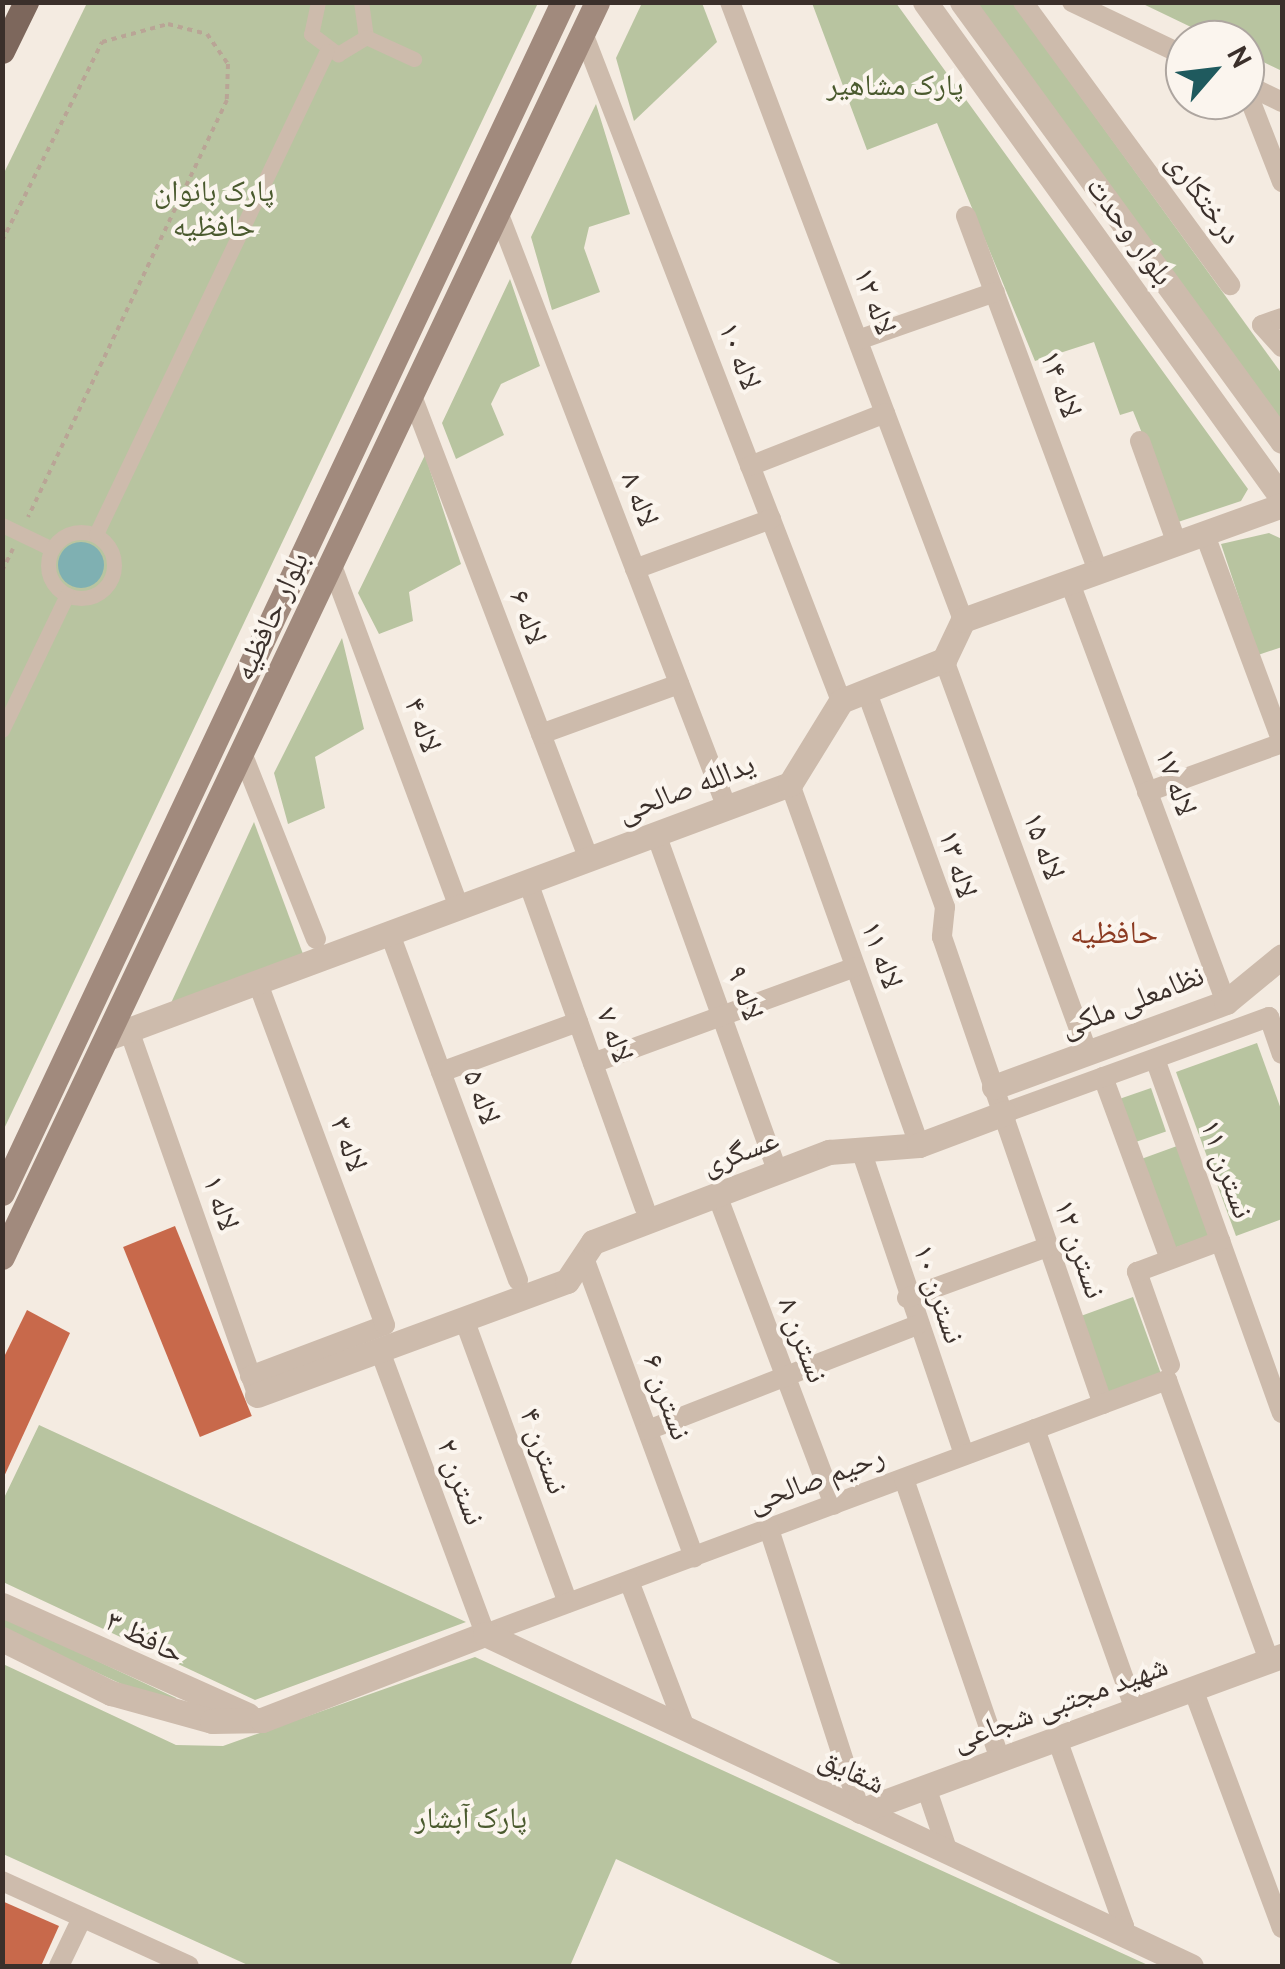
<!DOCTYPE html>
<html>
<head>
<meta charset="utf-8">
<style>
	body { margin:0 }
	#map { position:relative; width:1285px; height:1969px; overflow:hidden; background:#f4ebe1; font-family:Cabin,"Noto Naskh Arabic",sans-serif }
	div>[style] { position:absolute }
	.green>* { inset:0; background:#b8c4a0; transform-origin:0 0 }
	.water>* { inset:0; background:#7fb0b2 }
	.round { border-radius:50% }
	.building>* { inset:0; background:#c8694b; transform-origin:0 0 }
	.path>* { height:4px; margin-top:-2px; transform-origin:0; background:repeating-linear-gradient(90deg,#b9a596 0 5px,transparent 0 10px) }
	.pedestrian>* { height:15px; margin:-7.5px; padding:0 7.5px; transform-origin:7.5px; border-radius:7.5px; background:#cdbbac }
	.pedestrian>.ring { margin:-7.5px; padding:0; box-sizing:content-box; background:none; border:15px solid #cdbbac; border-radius:50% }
	.minor>* { height:20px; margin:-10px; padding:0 10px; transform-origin:10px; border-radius:10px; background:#cdbbac }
	.tertiary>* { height:25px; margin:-12.5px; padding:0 12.5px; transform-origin:12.5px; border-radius:12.5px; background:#cdbbac }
	.secondary>* { height:25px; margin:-12.5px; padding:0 12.5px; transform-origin:12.5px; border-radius:12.5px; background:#a18a7d }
	.primary>* { height:25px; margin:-12.5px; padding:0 12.5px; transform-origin:12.5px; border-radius:12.5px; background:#7d675c }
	span { translate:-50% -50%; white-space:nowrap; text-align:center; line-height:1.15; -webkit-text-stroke:8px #fbf5ee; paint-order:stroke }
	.park-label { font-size:30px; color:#4a5a2e }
	.street-label { font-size:30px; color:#3b302b }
	.neighbourhood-label { font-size:32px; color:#8c3b22 }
	.frame { position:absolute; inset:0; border:5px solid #3b302b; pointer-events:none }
	.north { position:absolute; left:1165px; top:20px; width:100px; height:100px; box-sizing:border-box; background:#fbf5ee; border:2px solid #aea6a0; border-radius:50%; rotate:62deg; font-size:28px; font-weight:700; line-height:40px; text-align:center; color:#3b302b }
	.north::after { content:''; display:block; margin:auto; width:35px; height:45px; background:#1f5a5e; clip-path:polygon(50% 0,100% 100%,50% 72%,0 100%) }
</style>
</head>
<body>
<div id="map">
	<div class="green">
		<div style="clip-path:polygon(87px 3px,538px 3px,3px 1131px,2px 177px)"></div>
		<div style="clip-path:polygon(642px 3px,702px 3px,717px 42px,634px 121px,616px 58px)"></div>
		<div style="clip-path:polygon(812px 3px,896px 3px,1248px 489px,1241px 501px,1178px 522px,1133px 411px,1120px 415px,1094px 342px,1035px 361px,937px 123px,867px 150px)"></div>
		<div style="clip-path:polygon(973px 3px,1013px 3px,1282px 374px,1282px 427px)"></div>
		<div style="clip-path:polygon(1141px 3px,1282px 3px,1282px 71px,1245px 53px,1245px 40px,1218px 40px)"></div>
		<div style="clip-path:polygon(596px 104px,630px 214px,589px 227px,584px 248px,600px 292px,552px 310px,531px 237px)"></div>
		<div style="clip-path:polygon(510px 279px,540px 366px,501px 384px,491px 404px,504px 435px,456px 459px,442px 423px)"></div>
		<div style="clip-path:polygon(425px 455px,461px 564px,409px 592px,413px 621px,379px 634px,358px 593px)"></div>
		<div style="clip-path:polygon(1269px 533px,1282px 539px,1282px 647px,1258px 655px,1221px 544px)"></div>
		<div style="clip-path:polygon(342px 638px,364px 729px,315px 757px,325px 808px,288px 824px,274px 773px)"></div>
		<div style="clip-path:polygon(254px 822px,303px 954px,171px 1003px)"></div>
		<div style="clip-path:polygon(1257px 1043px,1282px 1112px,1282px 1219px,1236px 1236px,1176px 1072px)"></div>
		<div style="left:1151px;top:1088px;width:46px;height:32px;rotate:71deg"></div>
		<div style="left:1177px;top:1146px;width:95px;height:38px;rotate:70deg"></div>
		<div style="left:1133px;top:1297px;width:86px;height:57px;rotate:70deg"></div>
		<div style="clip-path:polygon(39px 1425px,221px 1509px,466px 1622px,255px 1700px,3px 1582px,3px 1500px)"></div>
		<div style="clip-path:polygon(2px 1616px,176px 1698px,178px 1703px,173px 1708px,3px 1629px)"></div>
		<div style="clip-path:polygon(475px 1657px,1150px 1966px,845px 1966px,616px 1859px,570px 1966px,250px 1966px,3px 1854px,3px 1664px,176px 1745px,223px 1746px)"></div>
	</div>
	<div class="water">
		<div class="round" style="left:58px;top:542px;width:46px;height:46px"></div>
	</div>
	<div class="building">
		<div style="left:175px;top:1226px;width:205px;height:56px;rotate:68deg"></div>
		<div style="clip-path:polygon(27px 1310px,70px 1333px,2px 1481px,2px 1361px)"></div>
		<div style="clip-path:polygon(2px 1901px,59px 1926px,41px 1966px,2px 1966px)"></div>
	</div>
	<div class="path">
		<div style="left:2px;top:241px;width:223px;rotate:-63.3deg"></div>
		<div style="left:102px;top:42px;width:68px;rotate:-15.3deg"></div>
		<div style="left:168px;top:24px;width:40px;rotate:14.4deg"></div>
		<div style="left:207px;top:34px;width:37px;rotate:55deg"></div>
		<div style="left:228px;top:64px;width:36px;rotate:92deg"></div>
		<div style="left:227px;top:100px;width:462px;rotate:115.5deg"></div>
		<div style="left:2px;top:571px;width:25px;rotate:-64deg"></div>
	</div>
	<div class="pedestrian">
		<div style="left:318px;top:2px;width:33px;rotate:102deg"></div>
		<div style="left:311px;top:34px;width:34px;rotate:37deg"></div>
		<div style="left:338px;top:54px;width:33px;rotate:-31deg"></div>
		<div style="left:366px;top:37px;width:35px;rotate:-98deg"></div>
		<div style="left:366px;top:37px;width:53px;rotate:24.6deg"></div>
		<div style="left:2px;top:525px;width:55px;rotate:25.6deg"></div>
		<div class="ring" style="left:48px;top:532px;width:51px;height:51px"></div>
		<div style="left:96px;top:534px;width:535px;rotate:-64.44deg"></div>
		<div style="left:2px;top:730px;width:150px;rotate:-64.3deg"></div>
	</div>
	<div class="minor">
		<div style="left:730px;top:2px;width:660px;rotate:69.34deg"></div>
		<div style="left:1023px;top:2px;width:351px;rotate:53.8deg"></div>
		<div style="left:1072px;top:2px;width:125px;rotate:25.5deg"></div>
		<div style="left:583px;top:33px;width:716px;rotate:68.88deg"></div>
		<div style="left:1245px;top:84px;width:41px;rotate:25.9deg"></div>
		<div style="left:1245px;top:87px;width:102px;rotate:68.7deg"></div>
		<div style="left:498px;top:212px;width:638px;rotate:68.98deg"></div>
		<div style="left:966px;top:216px;width:381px;rotate:69.6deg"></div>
		<div style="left:1282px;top:318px;width:21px;rotate:161deg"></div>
		<div style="left:1262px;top:325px;width:30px;rotate:48deg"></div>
		<div style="left:858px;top:340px;width:145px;rotate:-19.3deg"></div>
		<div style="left:412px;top:396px;width:496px;rotate:69.1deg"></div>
		<div style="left:1140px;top:441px;width:109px;rotate:70.2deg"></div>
		<div style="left:750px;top:466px;width:145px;rotate:-21.4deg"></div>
		<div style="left:1205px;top:535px;width:221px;rotate:69.6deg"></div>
		<div style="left:331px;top:563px;width:368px;rotate:69.6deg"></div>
		<div style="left:635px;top:569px;width:145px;rotate:-20.2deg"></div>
		<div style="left:1070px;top:583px;width:447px;rotate:69.6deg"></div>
		<div style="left:944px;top:660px;width:419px;rotate:69.9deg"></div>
		<div style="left:866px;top:690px;width:231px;rotate:70deg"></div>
		<div style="left:945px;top:907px;width:30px;rotate:96deg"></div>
		<div style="left:942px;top:937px;width:494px;rotate:71deg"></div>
		<div style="left:541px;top:734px;width:147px;rotate:-19.9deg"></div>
		<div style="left:242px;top:753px;width:200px;rotate:68.3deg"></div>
		<div style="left:790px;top:784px;width:383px;rotate:70.3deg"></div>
		<div style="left:1147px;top:792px;width:144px;rotate:-19.9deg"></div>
		<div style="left:656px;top:834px;width:359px;rotate:70.2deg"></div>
		<div style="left:528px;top:882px;width:346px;rotate:70.3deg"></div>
		<div style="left:390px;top:934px;width:369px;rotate:69.7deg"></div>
		<div style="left:129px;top:1030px;width:380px;rotate:70.6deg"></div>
		<div style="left:1155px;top:1059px;width:376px;rotate:70.3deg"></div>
		<div style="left:593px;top:1063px;width:279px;rotate:-20.1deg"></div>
		<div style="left:441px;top:1072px;width:146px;rotate:-20.1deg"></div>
		<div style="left:1103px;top:1077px;width:194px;rotate:69.8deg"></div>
		<div style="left:1004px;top:1113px;width:282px;rotate:-19.9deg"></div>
		<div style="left:1269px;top:1017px;width:39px;rotate:71deg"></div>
		<div style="left:861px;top:1150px;width:322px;rotate:71.3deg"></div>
		<div style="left:717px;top:1195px;width:331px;rotate:69.3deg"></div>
		<div style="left:584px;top:1258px;width:319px;rotate:69.8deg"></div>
		<div style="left:907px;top:1298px;width:149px;rotate:-20deg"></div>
		<div style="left:464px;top:1319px;width:302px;rotate:69.9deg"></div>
		<div style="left:380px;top:1351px;width:302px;rotate:69.6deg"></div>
		<div style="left:485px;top:1634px;width:728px;rotate:-20.43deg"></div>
		<div style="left:1167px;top:1380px;width:299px;rotate:70deg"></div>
		<div style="left:1170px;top:1365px;width:99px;rotate:-109.5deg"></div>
		<div style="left:1137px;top:1272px;width:89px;rotate:-20.5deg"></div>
		<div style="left:250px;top:1376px;width:144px;rotate:-20.7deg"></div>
		<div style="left:385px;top:1325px;width:364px;rotate:-110.4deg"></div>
		<div style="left:1035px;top:1429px;width:298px;rotate:70.4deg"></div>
		<div style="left:648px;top:1430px;width:289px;rotate:-21.3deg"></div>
		<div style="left:904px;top:1479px;width:297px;rotate:71.1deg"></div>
		<div style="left:769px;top:1529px;width:296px;rotate:72.1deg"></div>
		<div style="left:629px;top:1581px;width:154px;rotate:69.1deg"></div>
		<div style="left:1193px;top:1689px;width:255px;rotate:69.6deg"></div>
		<div style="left:1057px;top:1739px;width:199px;rotate:70.3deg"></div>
		<div style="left:1124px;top:1926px;width:8px;rotate:120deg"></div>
		<div style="left:926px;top:1787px;width:69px;rotate:71.3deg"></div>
		<div style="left:2px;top:1881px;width:205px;rotate:24.4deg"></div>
		<div style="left:59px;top:1966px;width:53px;rotate:-64.4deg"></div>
	</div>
	<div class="tertiary">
		<div style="left:925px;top:2px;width:611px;rotate:54.26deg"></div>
		<div style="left:962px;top:2px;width:543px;rotate:53.91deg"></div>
		<div style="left:107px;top:1038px;width:729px;rotate:-20.4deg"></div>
		<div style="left:790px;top:784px;width:97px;rotate:-58.4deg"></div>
		<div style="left:841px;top:701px;width:111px;rotate:-21.7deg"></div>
		<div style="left:944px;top:660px;width:44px;rotate:-64.6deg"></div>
		<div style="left:963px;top:620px;width:339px;rotate:-19.8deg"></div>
		<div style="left:994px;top:1087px;width:247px;rotate:-20.1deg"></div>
		<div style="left:1226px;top:1002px;width:72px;rotate:-39.4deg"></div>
		<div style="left:257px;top:1395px;width:330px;rotate:-20.2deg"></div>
		<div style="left:567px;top:1281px;width:47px;rotate:-56.3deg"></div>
		<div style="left:593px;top:1242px;width:253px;rotate:-20.9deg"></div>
		<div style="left:829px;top:1152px;width:90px;rotate:-4.4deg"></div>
		<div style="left:919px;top:1145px;width:91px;rotate:-20.6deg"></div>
		<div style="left:2px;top:1605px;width:269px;rotate:24.1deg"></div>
		<div style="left:2px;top:1639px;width:122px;rotate:26.4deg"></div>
		<div style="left:111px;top:1693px;width:105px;rotate:15.5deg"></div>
		<div style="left:212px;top:1721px;width:50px;rotate:-1.1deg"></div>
		<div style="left:262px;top:1720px;width:239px;rotate:-21.1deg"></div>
		<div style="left:485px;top:1634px;width:780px;rotate:25.19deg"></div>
		<div style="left:860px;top:1811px;width:450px;rotate:-20.2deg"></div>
	</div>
	<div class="secondary">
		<div style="left:2px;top:1193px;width:1317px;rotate:-64.78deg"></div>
		<div style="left:2px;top:1257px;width:1389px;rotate:-64.63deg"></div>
	</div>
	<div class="primary">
		<div style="left:2px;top:51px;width:55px;rotate:-63.9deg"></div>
	</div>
	<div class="park-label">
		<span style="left:895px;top:85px">پارک مشاهیر</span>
		<span style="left:214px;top:208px">پارک بانوان<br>حافظیه</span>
		<span style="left:471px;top:1818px">پارک آبشار</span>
	</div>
	<div class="street-label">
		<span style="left:1204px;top:198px;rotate:54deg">درختکاری</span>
		<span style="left:1130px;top:231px;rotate:54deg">بلوار وحدت</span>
		<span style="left:875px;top:301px;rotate:69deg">لاله ۱۲</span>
		<span style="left:740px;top:356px;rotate:69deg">لاله ۱۰</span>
		<span style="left:1061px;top:384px;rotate:70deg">لاله ۱۴</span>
		<span style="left:640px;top:499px;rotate:69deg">لاله ۸</span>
		<span style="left:271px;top:616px;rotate:-65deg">بلوار حافظیه</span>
		<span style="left:528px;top:617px;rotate:69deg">لاله ۶</span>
		<span style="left:423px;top:725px;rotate:70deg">لاله ۴</span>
		<span style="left:1176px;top:782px;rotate:70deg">لاله ۱۷</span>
		<span style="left:686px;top:788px;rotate:-21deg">یدالله صالحی</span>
		<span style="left:1044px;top:846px;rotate:70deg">لاله ۱۵</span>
		<span style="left:958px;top:864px;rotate:73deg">لاله ۱۳</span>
		<span style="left:882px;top:955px;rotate:70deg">لاله ۱۱</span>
		<span style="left:745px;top:993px;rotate:70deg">لاله ۹</span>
		<span style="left:1132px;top:1001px;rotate:-21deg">نظامعلی ملکی</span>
		<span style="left:615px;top:1035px;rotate:70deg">لاله ۷</span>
		<span style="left:482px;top:1097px;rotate:70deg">لاله ۵</span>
		<span style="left:349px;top:1144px;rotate:70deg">لاله ۳</span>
		<span style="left:740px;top:1152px;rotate:-21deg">عسگری</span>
		<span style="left:1227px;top:1169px;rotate:70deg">نسترن ۱۱</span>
		<span style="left:221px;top:1203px;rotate:71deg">لاله ۱</span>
		<span style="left:1080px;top:1249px;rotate:71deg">نسترن ۱۲</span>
		<span style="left:939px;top:1294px;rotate:71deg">نسترن ۱۰</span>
		<span style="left:803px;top:1340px;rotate:69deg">نسترن ۸</span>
		<span style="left:667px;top:1397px;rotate:70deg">نسترن ۶</span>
		<span style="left:544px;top:1451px;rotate:70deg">نسترن ۴</span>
		<span style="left:816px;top:1479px;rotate:-20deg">رحیم صالحی</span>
		<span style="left:461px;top:1482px;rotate:70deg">نسترن ۲</span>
		<span style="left:145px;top:1637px;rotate:26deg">حافظ ۳</span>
		<span style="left:1060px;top:1703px;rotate:-20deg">شهید مجتبی شجاعی</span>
		<span style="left:852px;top:1771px;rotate:25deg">شقایق</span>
	</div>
	<div class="neighbourhood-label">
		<span style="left:1114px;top:932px">حافظیه</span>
	</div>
	<div class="frame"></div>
	<div class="north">N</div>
</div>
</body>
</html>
